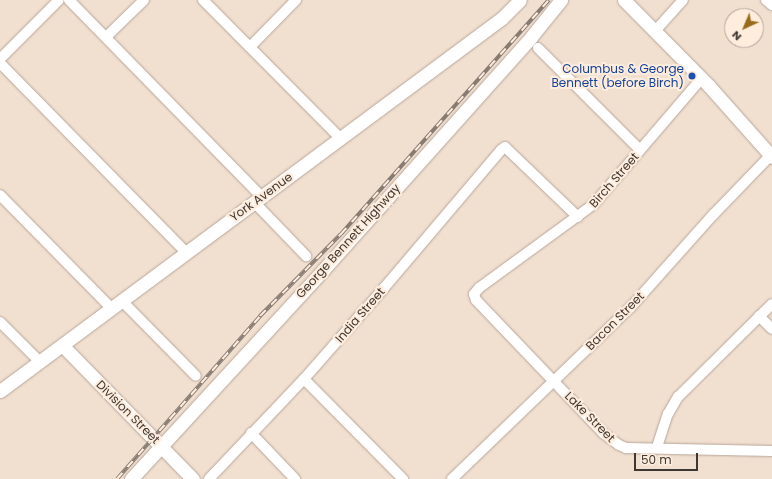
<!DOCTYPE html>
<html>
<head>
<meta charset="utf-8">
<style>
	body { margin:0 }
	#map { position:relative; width:772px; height:479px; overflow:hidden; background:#f1dfd0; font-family:Poppins,sans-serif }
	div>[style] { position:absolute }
	.roads { filter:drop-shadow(0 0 1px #b8a799) drop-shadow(0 0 1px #b8a799) }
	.street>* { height:10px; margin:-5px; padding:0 5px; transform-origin:5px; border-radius:5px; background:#fff }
	.secondary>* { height:13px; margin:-6.5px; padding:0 6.5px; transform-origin:6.5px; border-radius:6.5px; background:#fff }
	.rail>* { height:4px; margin-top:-2px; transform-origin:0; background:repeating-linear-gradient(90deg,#feecdd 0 8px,#877b72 0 16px); box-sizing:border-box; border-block:1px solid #877b72 }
	.dots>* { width:11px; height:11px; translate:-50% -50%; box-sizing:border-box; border:2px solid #feecdd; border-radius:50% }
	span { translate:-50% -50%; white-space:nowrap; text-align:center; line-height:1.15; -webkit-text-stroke:4px #feecdd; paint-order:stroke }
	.transit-label { font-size:12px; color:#164399 }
	.right { translate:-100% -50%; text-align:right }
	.street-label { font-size:12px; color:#3f3832 }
	.north { position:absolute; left:724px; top:8px; width:40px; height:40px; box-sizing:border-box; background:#feecdd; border:1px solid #b2a499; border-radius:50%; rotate:224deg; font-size:11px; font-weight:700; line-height:16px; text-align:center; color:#3f3832 }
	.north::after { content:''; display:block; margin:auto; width:14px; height:18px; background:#976c19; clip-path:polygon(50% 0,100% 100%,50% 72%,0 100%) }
	.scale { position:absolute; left:634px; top:453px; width:64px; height:18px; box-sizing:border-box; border:2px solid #3f3832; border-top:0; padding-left:5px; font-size:12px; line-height:14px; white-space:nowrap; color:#3f3832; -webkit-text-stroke:3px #feecdd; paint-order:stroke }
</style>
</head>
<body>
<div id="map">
	<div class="roads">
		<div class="street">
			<div style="left:69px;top:0;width:276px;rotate:45.6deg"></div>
			<div style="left:203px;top:0;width:196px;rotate:45.2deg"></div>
			<div style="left:766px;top:0;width:8px;rotate:40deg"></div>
			<div style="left:656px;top:30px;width:40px;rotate:-48deg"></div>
			<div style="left:106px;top:37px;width:53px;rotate:-44.2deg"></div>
			<div style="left:250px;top:47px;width:66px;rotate:-45.6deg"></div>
			<div style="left:538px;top:48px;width:144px;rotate:45deg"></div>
			<div style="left:0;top:59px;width:83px;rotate:-45deg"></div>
			<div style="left:0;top:63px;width:265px;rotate:45.5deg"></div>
			<div style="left:701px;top:79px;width:165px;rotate:130.6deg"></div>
			<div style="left:594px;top:204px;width:142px;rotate:143.9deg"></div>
			<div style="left:479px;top:288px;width:8px;rotate:130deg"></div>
			<div style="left:474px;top:294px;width:6px;rotate:72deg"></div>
			<div style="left:476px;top:300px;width:184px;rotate:46.3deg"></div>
			<div style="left:603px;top:433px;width:20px;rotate:37deg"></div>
			<div style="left:619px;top:445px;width:8px;rotate:23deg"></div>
			<div style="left:626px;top:448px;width:146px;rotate:1.2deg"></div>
			<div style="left:0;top:195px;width:160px;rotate:45.5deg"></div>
			<div style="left:255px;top:203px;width:74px;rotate:46.1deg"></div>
			<div style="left:122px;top:301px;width:105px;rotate:45.4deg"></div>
			<div style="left:759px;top:316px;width:18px;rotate:45deg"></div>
			<div style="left:0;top:322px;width:57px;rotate:45deg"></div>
			<div style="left:304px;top:379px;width:141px;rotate:45.3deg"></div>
			<div style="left:251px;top:433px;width:64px;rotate:46.3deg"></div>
			<div style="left:657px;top:447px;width:35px;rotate:-72deg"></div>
			<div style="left:668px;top:414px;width:20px;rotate:-60deg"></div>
			<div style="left:678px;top:397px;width:132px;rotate:-44.7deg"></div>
			<div style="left:209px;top:479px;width:138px;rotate:-46.5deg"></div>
			<div style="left:304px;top:379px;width:121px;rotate:-48.7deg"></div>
			<div style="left:384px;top:288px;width:181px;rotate:-49.7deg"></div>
			<div style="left:501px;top:150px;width:5px;rotate:-37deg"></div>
			<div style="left:505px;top:147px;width:101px;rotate:43.8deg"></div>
			<div style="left:452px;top:479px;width:247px;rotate:-43.9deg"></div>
			<div style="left:630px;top:308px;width:125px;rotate:-48.3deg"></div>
			<div style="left:713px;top:215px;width:83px;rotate:-46deg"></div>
		</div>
		<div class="secondary">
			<div style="left:624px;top:0;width:121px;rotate:45.3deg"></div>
			<div style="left:709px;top:86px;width:95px;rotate:48.4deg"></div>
			<div style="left:63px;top:346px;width:186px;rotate:45.7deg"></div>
			<div style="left:0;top:391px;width:625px;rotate:-36.61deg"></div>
			<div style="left:502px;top:18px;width:25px;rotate:-45deg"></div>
			<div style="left:131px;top:479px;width:284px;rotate:-47.4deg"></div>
			<div style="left:323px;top:270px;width:312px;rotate:-48.2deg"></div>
			<div style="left:531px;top:37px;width:48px;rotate:-51deg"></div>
		</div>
	</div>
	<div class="rail">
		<div style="left:117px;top:479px;width:217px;rotate:-48.7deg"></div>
		<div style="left:260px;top:316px;width:115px;rotate:-45.4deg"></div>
		<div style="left:341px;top:234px;width:313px;rotate:-48.4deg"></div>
	</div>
	<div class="dots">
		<div style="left:692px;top:76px;background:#1a4fb4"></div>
	</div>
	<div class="transit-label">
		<span class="right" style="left:684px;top:76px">Columbus &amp; George<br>Bennett (before Birch)</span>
	</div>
	<div class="street-label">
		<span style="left:614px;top:180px;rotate:-49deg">Birch Street</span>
		<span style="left:261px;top:197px;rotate:-36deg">York Avenue</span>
		<span style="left:348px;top:241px;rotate:-48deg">George Bennett Highway</span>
		<span style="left:360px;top:315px;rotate:-49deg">India Street</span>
		<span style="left:615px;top:321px;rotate:-45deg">Bacon Street</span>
		<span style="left:128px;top:412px;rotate:45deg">Division Street</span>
		<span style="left:590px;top:417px;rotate:45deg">Lake Street</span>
	</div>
	<div class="north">N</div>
	<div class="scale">50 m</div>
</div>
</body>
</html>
